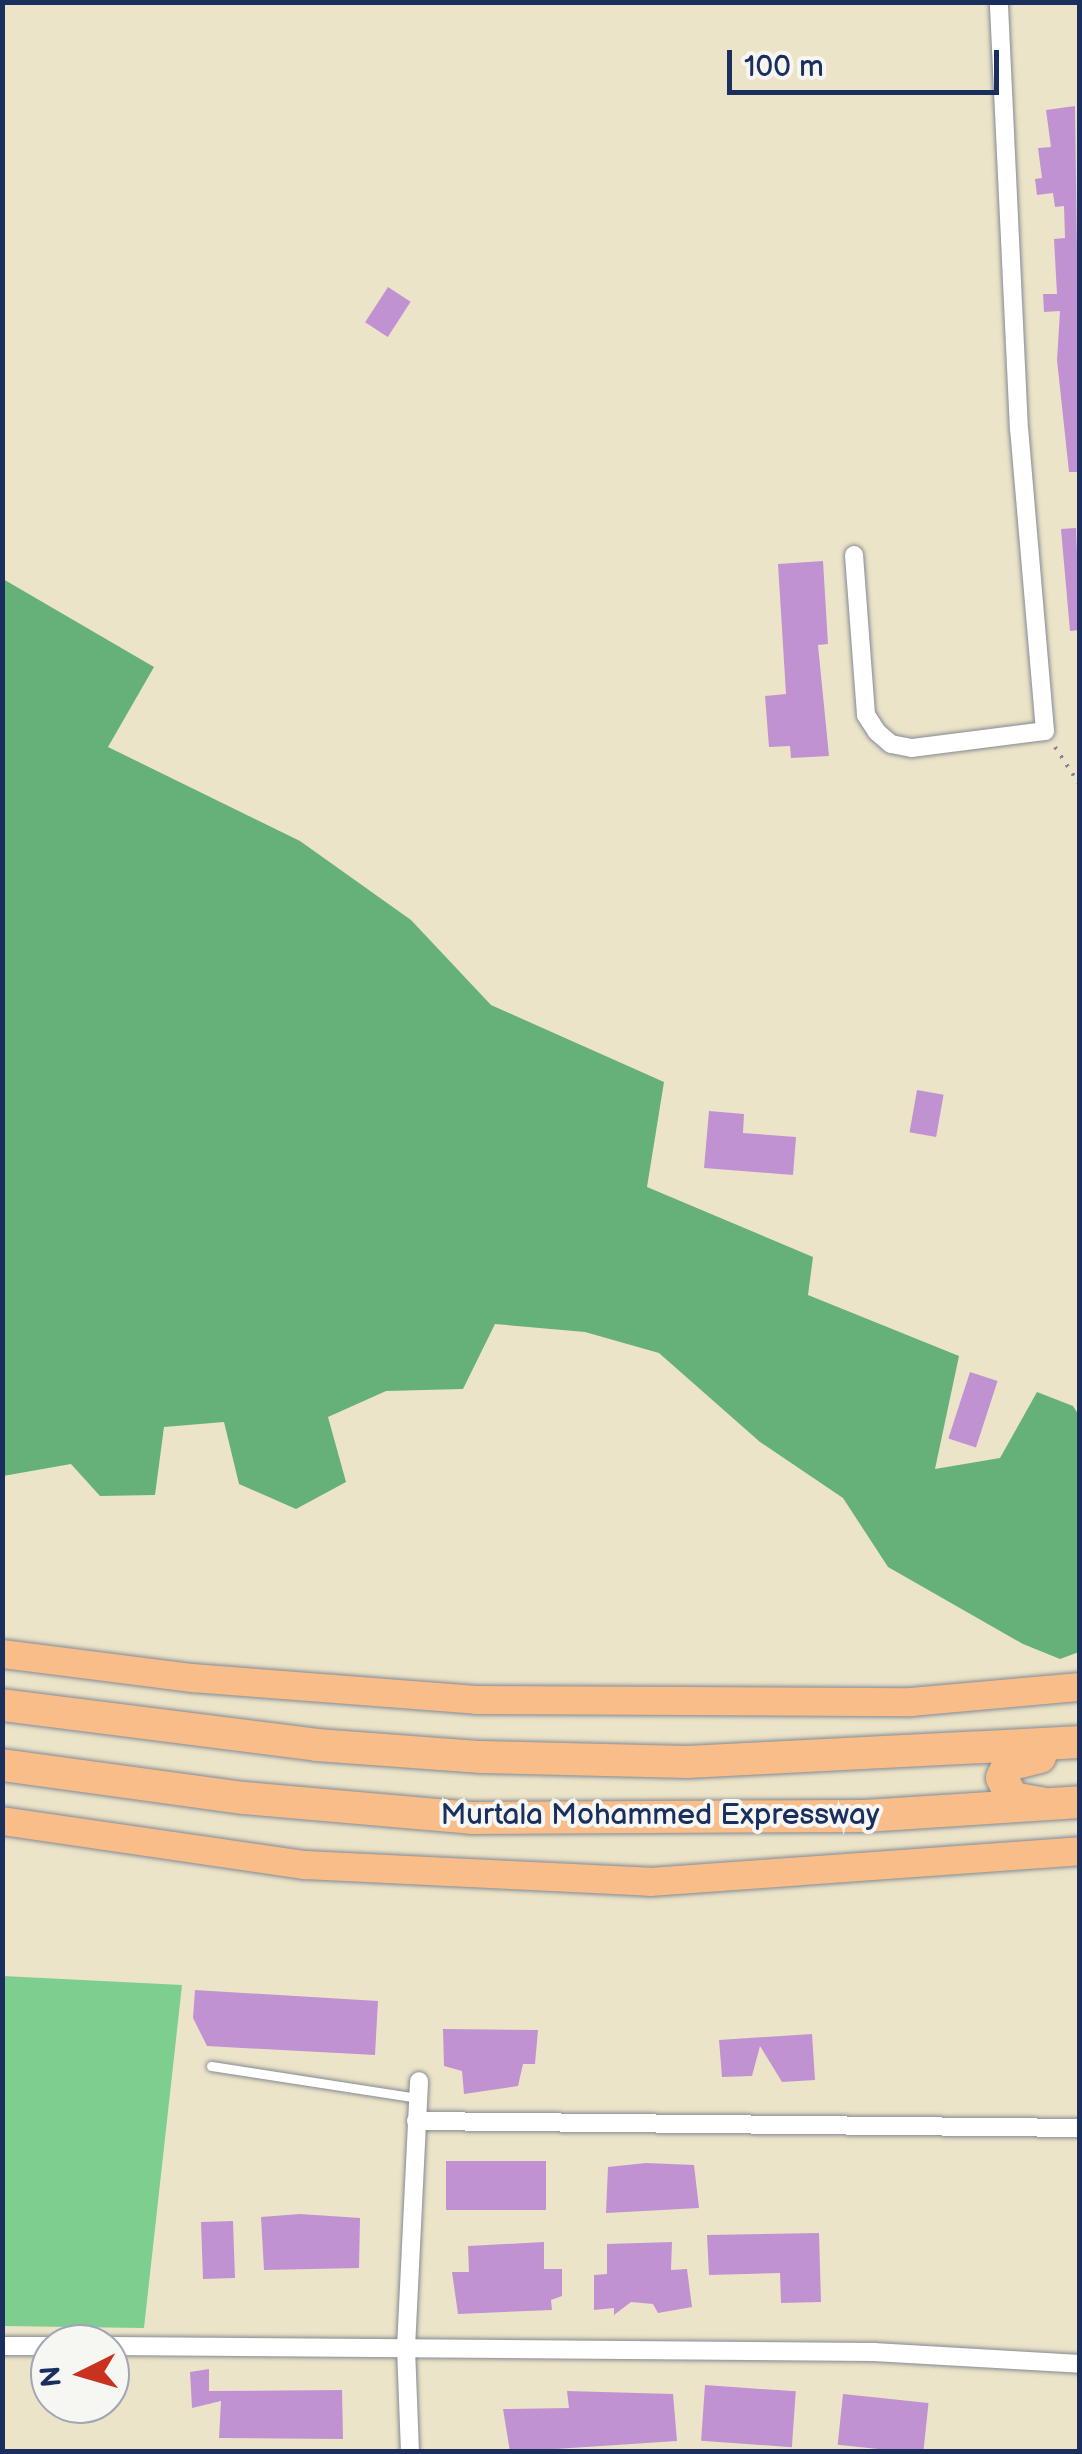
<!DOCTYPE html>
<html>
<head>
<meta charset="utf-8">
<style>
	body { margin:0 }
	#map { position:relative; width:1082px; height:2454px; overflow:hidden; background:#ece4c8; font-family:"Balsamiq Sans",sans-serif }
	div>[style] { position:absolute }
	.green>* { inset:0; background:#7dce8f }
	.forest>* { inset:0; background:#66b17a }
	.building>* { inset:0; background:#c192d1; transform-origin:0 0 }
	.path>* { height:4px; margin-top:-2px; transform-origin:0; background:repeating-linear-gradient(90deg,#848a93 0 2.5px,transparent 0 10.5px) }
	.roads { filter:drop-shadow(0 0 2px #848a93) drop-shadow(0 0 2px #848a93) }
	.lane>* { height:9px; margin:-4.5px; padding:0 4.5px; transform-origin:4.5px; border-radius:4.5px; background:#fff }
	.street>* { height:18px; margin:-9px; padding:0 9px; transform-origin:9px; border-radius:9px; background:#fff }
	.primary>* { height:28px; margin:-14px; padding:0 14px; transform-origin:14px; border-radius:14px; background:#f8bd89 }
	.highway>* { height:32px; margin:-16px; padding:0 16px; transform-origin:16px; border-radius:16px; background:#f8bd89 }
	span { translate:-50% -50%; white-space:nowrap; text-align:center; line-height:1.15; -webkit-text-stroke:8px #f6f6f2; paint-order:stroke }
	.street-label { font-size:30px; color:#1b2f5e }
	.frame { position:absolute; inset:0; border:5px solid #1b2f5e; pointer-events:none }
	.north { position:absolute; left:30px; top:2324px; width:100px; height:100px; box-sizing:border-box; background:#f6f6f2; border:2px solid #9ea6b7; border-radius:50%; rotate:265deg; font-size:28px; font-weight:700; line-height:40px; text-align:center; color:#1b2f5e }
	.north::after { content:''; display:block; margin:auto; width:35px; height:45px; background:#c8321e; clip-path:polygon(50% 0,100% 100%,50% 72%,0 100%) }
	.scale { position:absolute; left:727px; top:50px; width:272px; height:45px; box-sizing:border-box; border:5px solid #1b2f5e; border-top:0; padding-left:12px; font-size:30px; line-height:35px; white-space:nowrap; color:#1b2f5e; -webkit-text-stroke:8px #f6f6f2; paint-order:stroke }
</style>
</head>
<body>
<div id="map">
	<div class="green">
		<div style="clip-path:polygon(3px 1976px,182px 1985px,144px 2328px,3px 2326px)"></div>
	</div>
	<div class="forest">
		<div style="clip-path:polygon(3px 579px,154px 667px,108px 747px,300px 841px,411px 920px,491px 1005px,664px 1082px,647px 1187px,813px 1257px,808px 1295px,959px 1356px,935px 1469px,1000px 1458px,1037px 1392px,1073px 1406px,1080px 1417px,1079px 1652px,1060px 1659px,1023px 1644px,888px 1567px,843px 1498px,760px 1442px,659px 1353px,585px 1332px,495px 1324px,463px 1389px,386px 1391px,328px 1417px,346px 1482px,296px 1509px,239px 1484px,224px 1422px,164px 1427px,155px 1495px,100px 1496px,71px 1464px,3px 1476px)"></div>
	</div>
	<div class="building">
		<div style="clip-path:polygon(1075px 106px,1080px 472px,1069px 472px,1057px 360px,1060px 311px,1044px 312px,1043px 294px,1057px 294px,1054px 239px,1065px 238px,1064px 206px,1055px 207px,1053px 193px,1037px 195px,1035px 179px,1042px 178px,1038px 148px,1051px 147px,1046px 110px)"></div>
		<div style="left:388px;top:287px;width:27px;height:42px;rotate:33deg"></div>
		<div style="clip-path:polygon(1076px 528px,1080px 630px,1070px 631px,1061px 529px)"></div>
		<div style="clip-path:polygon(823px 561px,828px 644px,818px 645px,829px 756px,791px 758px,790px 746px,769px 747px,765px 696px,786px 694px,778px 564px)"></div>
		<div style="left:917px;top:1090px;width:27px;height:43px;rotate:10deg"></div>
		<div style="clip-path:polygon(709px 1111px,744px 1114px,743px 1133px,796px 1137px,793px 1175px,704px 1168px)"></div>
		<div style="left:970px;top:1372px;width:29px;height:70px;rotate:18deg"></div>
		<div style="clip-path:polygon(195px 1990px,378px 2001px,375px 2055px,207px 2046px,193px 2018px)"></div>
		<div style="clip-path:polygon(443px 2029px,538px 2030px,535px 2064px,523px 2064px,518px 2086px,464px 2094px,462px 2071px,444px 2066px)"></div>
		<div style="clip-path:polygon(812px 2034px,815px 2080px,782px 2082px,760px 2046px,752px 2076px,722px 2077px,719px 2040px)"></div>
		<div style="left:546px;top:2161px;width:49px;height:100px;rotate:90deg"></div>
		<div style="clip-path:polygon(646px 2163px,694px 2165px,699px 2208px,606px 2213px,608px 2167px)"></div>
		<div style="clip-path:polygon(300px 2214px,360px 2218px,359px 2268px,264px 2270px,261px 2217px)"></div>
		<div style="left:233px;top:2221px;width:57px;height:32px;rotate:88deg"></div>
		<div style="clip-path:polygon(819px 2233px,821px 2302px,781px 2303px,780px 2273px,709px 2275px,707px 2235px)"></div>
		<div style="clip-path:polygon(544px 2242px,544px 2269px,562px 2269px,562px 2296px,551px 2300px,552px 2310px,458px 2314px,452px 2272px,469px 2272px,468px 2246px)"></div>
		<div style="clip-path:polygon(672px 2242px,671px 2270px,687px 2269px,692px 2307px,658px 2313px,653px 2304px,631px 2302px,614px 2315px,614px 2308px,594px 2310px,594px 2275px,607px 2274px,607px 2244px)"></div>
		<div style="clip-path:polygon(209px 2369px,209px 2391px,342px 2390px,343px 2439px,219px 2438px,221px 2401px,192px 2408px,190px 2372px)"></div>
		<div style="left:705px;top:2385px;width:91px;height:56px;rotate:4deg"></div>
		<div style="clip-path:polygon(567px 2391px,673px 2394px,677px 2441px,510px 2452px,503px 2409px,569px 2408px)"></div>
		<div style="left:843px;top:2394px;width:86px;height:51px;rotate:6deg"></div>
	</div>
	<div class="path">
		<div style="left:1055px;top:747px;width:45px;rotate:56.7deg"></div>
	</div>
	<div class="roads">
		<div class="lane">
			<div style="left:211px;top:2066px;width:209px;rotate:8.8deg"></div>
		</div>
		<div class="street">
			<div style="left:854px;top:555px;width:160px;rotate:85.7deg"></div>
			<div style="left:866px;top:715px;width:20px;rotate:57deg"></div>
			<div style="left:877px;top:732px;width:18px;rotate:41deg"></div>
			<div style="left:891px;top:744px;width:21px;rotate:11deg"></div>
			<div style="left:912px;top:748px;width:134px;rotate:-7.3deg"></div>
			<div style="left:1045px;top:731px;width:302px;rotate:-94.9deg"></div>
			<div style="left:1019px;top:430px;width:428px;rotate:-92.7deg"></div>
			<div style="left:416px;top:2121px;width:664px;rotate:0.6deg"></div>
			<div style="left:2px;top:2346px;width:48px"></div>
			<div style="left:110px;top:2346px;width:764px;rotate:0.45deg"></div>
			<div style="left:874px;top:2352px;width:206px;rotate:3.3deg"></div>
			<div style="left:410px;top:2452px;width:104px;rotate:-92.2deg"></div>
			<div style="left:406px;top:2348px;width:267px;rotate:-87.2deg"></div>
		</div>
		<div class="primary">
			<div style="left:2px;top:1654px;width:192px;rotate:7.2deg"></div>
			<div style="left:192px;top:1678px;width:285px;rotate:4.4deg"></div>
			<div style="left:476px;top:1700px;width:435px;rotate:0.3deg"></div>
			<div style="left:911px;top:1702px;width:170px;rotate:-5.1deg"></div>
			<div style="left:2px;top:1821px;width:306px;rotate:8.3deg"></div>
			<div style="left:305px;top:1865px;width:345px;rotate:2.8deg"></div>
			<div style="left:650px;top:1882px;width:431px;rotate:-4.1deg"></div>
		</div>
		<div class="highway">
			<div style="left:2px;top:1705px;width:318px;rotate:7.2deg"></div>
			<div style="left:317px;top:1745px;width:165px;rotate:4.2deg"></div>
			<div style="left:482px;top:1757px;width:205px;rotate:1.4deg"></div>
			<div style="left:687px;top:1762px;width:394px;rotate:-2.9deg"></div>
			<div style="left:1040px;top:1757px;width:33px;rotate:166deg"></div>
			<div style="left:1008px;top:1765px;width:14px;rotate:115deg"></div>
			<div style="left:1002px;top:1778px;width:22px;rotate:63deg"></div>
			<div style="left:1012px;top:1798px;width:29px;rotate:10deg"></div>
			<div style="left:2px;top:1765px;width:244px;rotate:7.8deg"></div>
			<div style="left:244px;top:1798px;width:228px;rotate:5deg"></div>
			<div style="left:471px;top:1818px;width:394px;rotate:-0.3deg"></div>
			<div style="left:865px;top:1816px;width:215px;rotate:-3.7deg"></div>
		</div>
	</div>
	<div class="street-label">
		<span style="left:660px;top:1815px">Murtala Mohammed Expressway</span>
	</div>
	<div class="frame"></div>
	<div class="north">N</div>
	<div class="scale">100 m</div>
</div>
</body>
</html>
